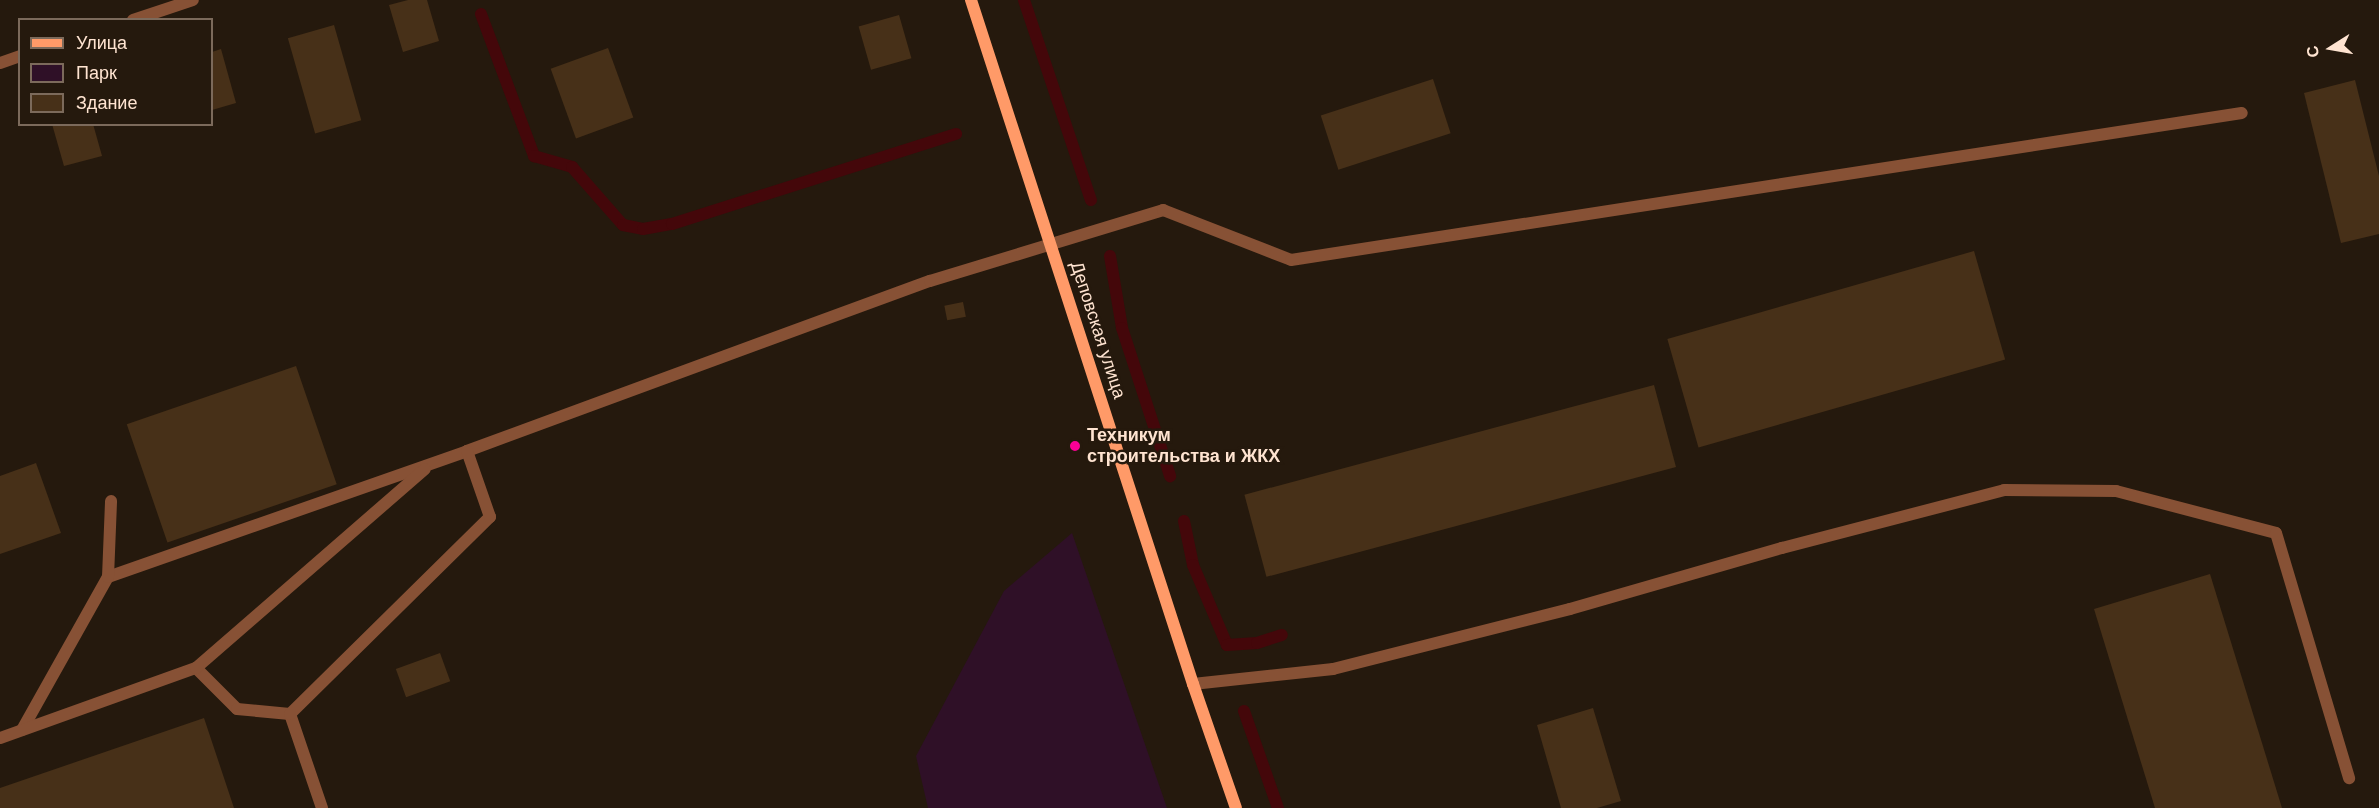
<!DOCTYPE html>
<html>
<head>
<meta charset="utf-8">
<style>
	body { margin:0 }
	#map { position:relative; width:2379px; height:808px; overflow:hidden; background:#25190d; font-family:Helvetica,sans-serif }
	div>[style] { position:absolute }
	.green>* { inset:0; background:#2f1027 }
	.stream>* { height:12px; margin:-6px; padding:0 6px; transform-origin:6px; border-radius:6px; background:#44070a }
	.building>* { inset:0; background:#473018; transform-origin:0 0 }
	.lane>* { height:12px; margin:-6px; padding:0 6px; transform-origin:6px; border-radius:6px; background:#875135 }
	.street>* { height:12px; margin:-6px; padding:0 6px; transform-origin:6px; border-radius:6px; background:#875135 }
	.secondary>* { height:12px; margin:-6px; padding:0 6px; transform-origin:6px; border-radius:6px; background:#ff9a68 }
	.dots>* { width:16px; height:16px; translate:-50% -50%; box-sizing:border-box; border:3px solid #25190d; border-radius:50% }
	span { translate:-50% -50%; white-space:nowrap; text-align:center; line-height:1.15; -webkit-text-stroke:5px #25190d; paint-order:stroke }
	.street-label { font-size:18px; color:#ffe4d1 }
	.poi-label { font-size:18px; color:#ffe4d1; font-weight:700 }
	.left { translate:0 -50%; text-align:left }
	.legend { position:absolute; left:18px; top:18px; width:195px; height:108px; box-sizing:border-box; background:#25190d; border:2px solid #7c6a5b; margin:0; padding:8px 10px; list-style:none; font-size:18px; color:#ffe4d1 }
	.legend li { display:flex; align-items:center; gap:12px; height:30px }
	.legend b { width:30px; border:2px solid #7c6a5b }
	.north { position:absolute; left:2301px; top:18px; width:60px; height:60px; -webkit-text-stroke:4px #25190d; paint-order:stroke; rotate:259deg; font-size:16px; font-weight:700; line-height:24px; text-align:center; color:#ffe4d1 }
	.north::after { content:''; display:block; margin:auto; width:21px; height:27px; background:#ffe4d1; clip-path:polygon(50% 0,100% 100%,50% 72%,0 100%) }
</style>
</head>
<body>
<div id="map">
	<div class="green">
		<div style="clip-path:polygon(1072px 533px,1167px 808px,928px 808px,916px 756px,1004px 591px)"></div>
	</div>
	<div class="stream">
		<div style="left:1024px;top:0;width:211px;rotate:71.5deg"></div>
		<div style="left:481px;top:14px;width:152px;rotate:69.5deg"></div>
		<div style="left:534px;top:156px;width:40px;rotate:16deg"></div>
		<div style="left:572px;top:167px;width:77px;rotate:48.7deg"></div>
		<div style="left:623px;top:225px;width:20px;rotate:11deg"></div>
		<div style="left:643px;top:229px;width:29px;rotate:-10deg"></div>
		<div style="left:672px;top:224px;width:298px;rotate:-17.6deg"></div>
		<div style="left:1110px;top:256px;width:73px;rotate:80.5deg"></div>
		<div style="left:1122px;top:328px;width:156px;rotate:72deg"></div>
		<div style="left:1184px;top:521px;width:45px;rotate:78.4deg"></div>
		<div style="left:1193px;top:565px;width:87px;rotate:67deg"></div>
		<div style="left:1227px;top:645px;width:30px;rotate:-4deg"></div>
		<div style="left:1257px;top:643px;width:26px;rotate:-18deg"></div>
		<div style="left:1244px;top:711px;width:103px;rotate:70.7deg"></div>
	</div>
	<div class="building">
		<div style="clip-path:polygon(408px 0,427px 0,439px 41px,403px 52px,389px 5px)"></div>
		<div style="left:899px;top:15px;width:45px;height:42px;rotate:74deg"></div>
		<div style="left:334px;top:25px;width:99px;height:48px;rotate:74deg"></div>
		<div style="left:608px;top:48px;width:74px;height:61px;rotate:70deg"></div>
		<div style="clip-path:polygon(221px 49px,236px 103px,212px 110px,212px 52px)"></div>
		<div style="left:1433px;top:79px;width:57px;height:118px;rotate:72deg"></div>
		<div style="clip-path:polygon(2355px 80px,2379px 176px,2379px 234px,2341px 243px,2304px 93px)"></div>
		<div style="clip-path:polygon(52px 124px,93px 124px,102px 156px,64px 166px)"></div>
		<div style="left:1974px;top:251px;width:113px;height:319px;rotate:74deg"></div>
		<div style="left:963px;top:302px;width:15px;height:19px;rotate:79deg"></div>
		<div style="left:296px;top:366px;width:125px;height:179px;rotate:71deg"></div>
		<div style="left:1654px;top:385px;width:85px;height:424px;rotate:75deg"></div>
		<div style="clip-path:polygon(36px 463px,61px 533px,0 554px,0 476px)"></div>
		<div style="clip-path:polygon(2210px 574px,2282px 808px,2155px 808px,2094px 609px)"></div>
		<div style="left:440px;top:653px;width:30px;height:47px;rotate:70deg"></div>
		<div style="clip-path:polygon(1593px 708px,1621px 801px,1597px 808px,1561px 808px,1537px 725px)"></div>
		<div style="clip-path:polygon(204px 718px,234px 808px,0 808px,0 788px)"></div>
	</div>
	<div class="lane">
		<div style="left:108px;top:577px;width:380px;rotate:-19.3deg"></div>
		<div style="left:467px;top:451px;width:493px;rotate:-20.2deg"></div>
		<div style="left:930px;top:281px;width:244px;rotate:-16.9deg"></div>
		<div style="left:1163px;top:210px;width:137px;rotate:21.3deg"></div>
		<div style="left:1291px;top:260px;width:962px;rotate:-8.79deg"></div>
		<div style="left:196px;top:668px;width:58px;rotate:45deg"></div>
		<div style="left:237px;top:709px;width:53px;rotate:5.4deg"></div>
		<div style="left:1193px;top:684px;width:141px;rotate:-6.1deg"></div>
		<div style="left:1333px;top:669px;width:244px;rotate:-14.2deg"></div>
		<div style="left:1570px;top:609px;width:221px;rotate:-16.1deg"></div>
		<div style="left:1782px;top:548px;width:229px;rotate:-14.6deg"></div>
		<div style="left:2004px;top:490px;width:112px;rotate:0.5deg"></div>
		<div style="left:2116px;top:491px;width:165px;rotate:14.7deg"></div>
		<div style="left:2276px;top:533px;width:256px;rotate:73.4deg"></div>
		<div style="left:22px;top:730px;width:176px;rotate:-60.7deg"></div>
		<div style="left:108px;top:577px;width:76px;rotate:-87.7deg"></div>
		<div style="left:0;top:738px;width:208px;rotate:-19.7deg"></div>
		<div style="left:196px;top:668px;width:303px;rotate:-41deg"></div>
		<div style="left:322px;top:808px;width:99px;rotate:-108.8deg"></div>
		<div style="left:290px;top:714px;width:281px;rotate:-44.6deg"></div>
		<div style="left:490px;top:517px;width:70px;rotate:-109.2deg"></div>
	</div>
	<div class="street">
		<div style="left:133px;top:20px;width:63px;rotate:-18.4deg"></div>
		<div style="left:0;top:63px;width:21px;rotate:-19deg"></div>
	</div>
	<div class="secondary">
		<div style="left:971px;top:0;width:719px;rotate:72.02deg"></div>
		<div style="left:1193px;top:684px;width:131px;rotate:70.9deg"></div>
	</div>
	<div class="dots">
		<div style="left:1075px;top:446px;background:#fc0096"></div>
	</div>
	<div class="street-label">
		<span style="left:1098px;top:330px;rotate:72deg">Деповская улица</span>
	</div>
	<div class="poi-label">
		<span class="left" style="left:1087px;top:446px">Техникум<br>строительства и ЖКХ</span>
	</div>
	<ul class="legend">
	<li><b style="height:8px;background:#ff9a68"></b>Улица</li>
	<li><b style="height:16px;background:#2f1027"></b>Парк</li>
	<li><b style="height:16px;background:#473018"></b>Здание</li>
	</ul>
	<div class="north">С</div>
</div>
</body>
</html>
